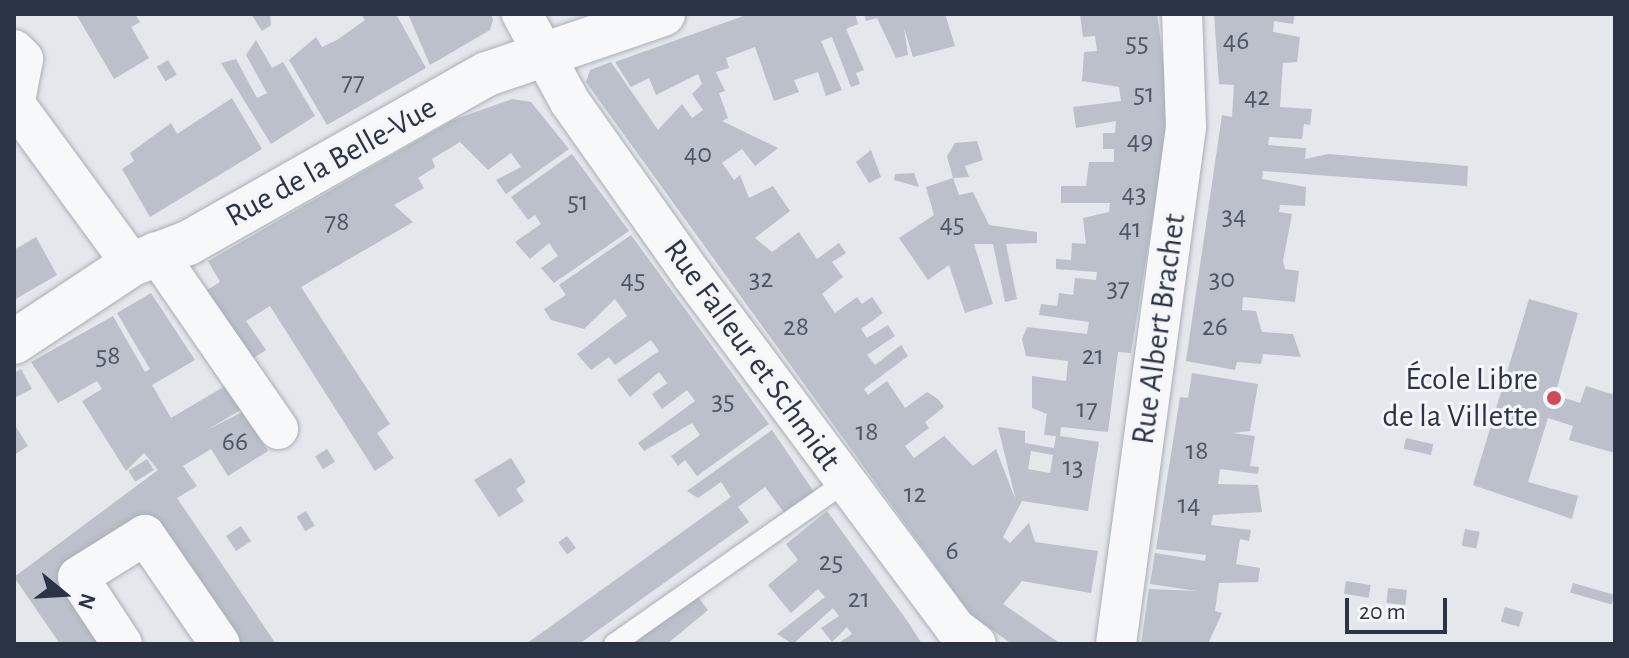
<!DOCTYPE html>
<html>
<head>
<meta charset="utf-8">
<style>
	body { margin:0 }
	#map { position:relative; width:1629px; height:658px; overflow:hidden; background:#e4e7ec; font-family:"Alegreya Sans",sans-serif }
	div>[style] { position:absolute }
	.building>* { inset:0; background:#bbc0ca; transform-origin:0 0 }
	.roads { filter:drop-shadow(0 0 2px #a9aeb7) drop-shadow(0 0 2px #a9aeb7) }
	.service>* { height:20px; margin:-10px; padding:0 10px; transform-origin:10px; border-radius:10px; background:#f7f8fa }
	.minor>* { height:40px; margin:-20px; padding:0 20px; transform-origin:20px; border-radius:20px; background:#f7f8fa }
	.tertiary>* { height:44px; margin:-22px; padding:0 22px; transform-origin:22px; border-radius:22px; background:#f7f8fa }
	.dots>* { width:22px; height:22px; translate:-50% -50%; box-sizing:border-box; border:4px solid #f4f6f9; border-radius:50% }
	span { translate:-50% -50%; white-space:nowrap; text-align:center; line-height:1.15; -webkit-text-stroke:6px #f4f6f9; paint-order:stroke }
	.number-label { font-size:28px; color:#4f5766 }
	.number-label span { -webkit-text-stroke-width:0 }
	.street-label { font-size:32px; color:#2b3445 }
	.poi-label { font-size:32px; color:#2b3445 }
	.right { translate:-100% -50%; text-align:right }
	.frame { position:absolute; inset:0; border:16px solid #2b3445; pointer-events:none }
	.north { position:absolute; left:24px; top:554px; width:80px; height:80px; -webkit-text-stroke:6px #f4f6f9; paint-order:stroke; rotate:108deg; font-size:22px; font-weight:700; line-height:32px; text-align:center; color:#2b3445 }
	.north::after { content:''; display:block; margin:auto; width:28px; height:36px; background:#2b3445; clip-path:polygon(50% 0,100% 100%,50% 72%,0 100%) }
	.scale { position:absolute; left:1345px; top:598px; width:102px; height:36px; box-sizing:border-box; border:4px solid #2b3445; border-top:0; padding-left:10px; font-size:24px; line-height:28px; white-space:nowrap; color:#2b3445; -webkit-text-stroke:6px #f4f6f9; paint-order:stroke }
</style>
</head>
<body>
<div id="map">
	<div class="building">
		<div style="clip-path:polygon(76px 14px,135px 14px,140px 22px,131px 27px,149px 58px,114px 79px)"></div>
		<div style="clip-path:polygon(251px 14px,270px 14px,271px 25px,262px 31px)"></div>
		<div style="clip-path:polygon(361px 14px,396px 14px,426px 68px,327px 125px,289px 60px,316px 37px,322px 47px,337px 40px,365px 20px)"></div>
		<div style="clip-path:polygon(408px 14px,491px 14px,493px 20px,490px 30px,430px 65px)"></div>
		<div style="clip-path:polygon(evenodd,749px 14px,855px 14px,858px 24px,846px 29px,864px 70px,856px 73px,860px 84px,851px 87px,832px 37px,821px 41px,842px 90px,826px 96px,818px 72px,794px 80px,799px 92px,774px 101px,755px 47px,726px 58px,729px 68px,716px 72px,725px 91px,719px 93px,728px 118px,722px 121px,778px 148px,755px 166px,742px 149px,722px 163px,734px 180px,740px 175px,749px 198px,773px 186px,790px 211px,755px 238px,772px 252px,799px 232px,817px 259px,839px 243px,846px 253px,832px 262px,843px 277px,822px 294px,835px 313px,857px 297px,862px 304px,872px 297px,883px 313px,861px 329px,867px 338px,888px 325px,895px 336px,867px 355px,875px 365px,901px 345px,908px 356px,864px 389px,868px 395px,887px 381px,905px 408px,927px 392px,938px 399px,944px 407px,925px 422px,929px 428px,905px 446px,914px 458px,944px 436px,973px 466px,996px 449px,1016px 501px,998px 427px,1025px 431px,1025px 443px,1054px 448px,1056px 436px,1044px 435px,1047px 414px,1032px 408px,1032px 376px,1066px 381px,1068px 361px,1026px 356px,1022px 339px,1027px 327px,1087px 334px,1089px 322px,1039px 315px,1041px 304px,1057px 306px,1059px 293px,1073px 295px,1075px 278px,1096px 280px,1097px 272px,1056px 269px,1056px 259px,1071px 260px,1072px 243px,1086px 244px,1083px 218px,1109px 212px,1110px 203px,1061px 203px,1061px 186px,1086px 186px,1089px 162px,1114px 162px,1114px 149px,1103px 149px,1103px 133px,1115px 133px,1116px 121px,1076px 128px,1073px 107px,1121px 101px,1119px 87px,1082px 81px,1084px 52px,1097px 51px,1095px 36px,1083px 37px,1080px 14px,1157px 14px,1170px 111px,1131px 353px,1118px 352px,1108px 432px,1061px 427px,1060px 436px,1099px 442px,1088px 511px,1022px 501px,1003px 537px,1010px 543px,1029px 523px,1035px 542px,1098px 551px,1091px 593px,1022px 581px,1003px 604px,1061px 644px,1012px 644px,971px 615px,586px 82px,590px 70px,611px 62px,658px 130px,682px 104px,692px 118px,703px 110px,692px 94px,702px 84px,698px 74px,656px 95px,649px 78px,631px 87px,615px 62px,749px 14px,1031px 451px,1053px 455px,1050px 473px,1028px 469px,1031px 451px)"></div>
		<div style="clip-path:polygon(864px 14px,945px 14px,955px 46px,913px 57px,904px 28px,908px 55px,896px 58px,877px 18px,866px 21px)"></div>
		<div style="clip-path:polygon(1214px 14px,1295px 14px,1293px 24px,1274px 21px,1273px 32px,1300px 37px,1297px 62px,1283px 63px,1280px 107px,1312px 109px,1310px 125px,1304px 124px,1302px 139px,1269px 137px,1268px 145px,1306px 148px,1305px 159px,1328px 154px,1468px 166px,1467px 186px,1263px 171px,1262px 179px,1306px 187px,1305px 206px,1280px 205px,1279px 212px,1292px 214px,1283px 261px,1285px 269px,1299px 271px,1295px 302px,1243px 297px,1242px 310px,1256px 311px,1262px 332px,1293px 334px,1301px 357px,1263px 354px,1261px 364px,1237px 362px,1235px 370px,1186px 361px,1222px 115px,1232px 117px,1234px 85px,1219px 84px)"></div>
		<div style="clip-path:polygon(256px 40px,272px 68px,283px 62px,315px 116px,271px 144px,221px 63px,236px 59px,257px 98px,267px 93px,246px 55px)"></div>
		<div style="left:168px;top:60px;width:17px;height:13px;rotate:59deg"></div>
		<div style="clip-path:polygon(232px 98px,262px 149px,150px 217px,122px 169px,134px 161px,130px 153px,171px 123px,177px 134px)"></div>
		<div style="clip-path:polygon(512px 99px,531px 102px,569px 149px,506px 194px,496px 180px,521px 167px,511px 153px,488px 170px,460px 142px,432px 159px,435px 167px,418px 178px,424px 188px,394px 205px,413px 222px,301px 287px,390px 424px,377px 433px,394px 458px,375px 471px,270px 306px,246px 321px,266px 350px,246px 363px,201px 294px,220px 282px,208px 261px,453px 120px)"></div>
		<div style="clip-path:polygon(977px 141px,983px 160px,965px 166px,969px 177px,953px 178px,947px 156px,955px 143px)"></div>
		<div style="clip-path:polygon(871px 150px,881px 177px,869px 183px,856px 162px)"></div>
		<div style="clip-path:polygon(572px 154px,629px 231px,554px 283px,541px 268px,558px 256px,549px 243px,530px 259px,515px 242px,541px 224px,535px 215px,528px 220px,511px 197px)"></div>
		<div style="clip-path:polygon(914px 173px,919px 187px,894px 180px,895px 174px)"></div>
		<div style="clip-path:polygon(953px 178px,959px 195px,973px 192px,989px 225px,1037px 232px,1037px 243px,1006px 244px,1017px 299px,1005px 302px,993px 244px,974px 244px,993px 304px,965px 313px,949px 265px,928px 280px,899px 238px,934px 215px,926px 187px)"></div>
		<div style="clip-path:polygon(631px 235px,769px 424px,697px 476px,685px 460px,678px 466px,671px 456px,700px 435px,692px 423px,644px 451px,638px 443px,695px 401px,687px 390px,662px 409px,652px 394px,677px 376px,667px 383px,659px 372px,630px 397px,617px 380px,659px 351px,651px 340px,615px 365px,609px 357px,591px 370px,577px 354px,627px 316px,615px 299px,584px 329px,551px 320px,544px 309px,566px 295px,559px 285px)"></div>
		<div style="clip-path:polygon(36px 237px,57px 275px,14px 300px,14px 250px)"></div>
		<div style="clip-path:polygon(151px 293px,195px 360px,152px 385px,171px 418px,230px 383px,246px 407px,205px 431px,244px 411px,268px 451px,228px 476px,211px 449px,183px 466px,197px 486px,177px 498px,276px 644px,237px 644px,155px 523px,64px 572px,60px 587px,99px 644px,60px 644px,14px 577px,158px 470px,144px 453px,126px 471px,82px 401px,102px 389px,97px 381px,58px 403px,31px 362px,113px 316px,145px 372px,150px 369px,117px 313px)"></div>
		<div style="clip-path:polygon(1529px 299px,1578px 313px,1555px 395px,1580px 403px,1586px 386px,1615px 395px,1615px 453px,1569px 440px,1573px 426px,1548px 418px,1528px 482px,1578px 496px,1572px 519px,1473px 485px)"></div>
		<div style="clip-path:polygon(21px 369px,32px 389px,14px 398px,14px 373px)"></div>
		<div style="clip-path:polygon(1192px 373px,1258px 384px,1250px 431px,1232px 433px,1255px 436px,1250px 466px,1259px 467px,1258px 474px,1220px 469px,1218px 484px,1258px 485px,1262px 512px,1213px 515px,1211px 525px,1251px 530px,1249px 541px,1240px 539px,1236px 564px,1260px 568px,1258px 582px,1219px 583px,1215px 611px,1222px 613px,1208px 644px,1141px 644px,1149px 589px,1197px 591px,1150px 584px,1155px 553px,1205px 561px,1206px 555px,1156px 549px,1180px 397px,1188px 398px)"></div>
		<div style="clip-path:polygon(14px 424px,28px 446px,14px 455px)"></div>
		<div style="clip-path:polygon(772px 430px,814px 492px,785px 514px,765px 487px,738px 507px,749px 522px,579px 644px,526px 644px,731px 497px,721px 482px,698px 498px,687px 491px)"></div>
		<div style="left:1406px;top:438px;width:28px;height:11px;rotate:13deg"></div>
		<div style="left:327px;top:449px;width:15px;height:14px;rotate:58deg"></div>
		<div style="clip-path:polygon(511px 458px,526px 482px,516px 489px,524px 501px,499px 517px,474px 480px)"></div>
		<div style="left:147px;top:459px;width:13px;height:22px;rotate:58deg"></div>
		<div style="left:306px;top:511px;width:17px;height:11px;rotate:59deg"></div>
		<div style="clip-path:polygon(827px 511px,908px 622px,922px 644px,837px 644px,852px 634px,847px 627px,832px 642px,821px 628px,839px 616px,833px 608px,793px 644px,777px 634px,825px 597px,818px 589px,791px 613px,768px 585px,798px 560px,786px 544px)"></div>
		<div style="left:241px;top:526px;width:18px;height:18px;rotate:56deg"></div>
		<div style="left:1465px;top:529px;width:15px;height:17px;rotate:11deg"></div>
		<div style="left:567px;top:536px;width:15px;height:11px;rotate:53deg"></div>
		<div style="left:1346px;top:581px;width:25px;height:13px;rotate:9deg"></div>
		<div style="left:1573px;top:583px;width:43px;height:10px;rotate:16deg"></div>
		<div style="left:1388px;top:588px;width:19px;height:15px;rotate:6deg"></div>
		<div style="clip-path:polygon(695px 593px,708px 610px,667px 644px,634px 644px)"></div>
		<div style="left:1505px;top:607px;width:19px;height:15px;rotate:16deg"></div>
	</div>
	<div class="roads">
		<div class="service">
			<div style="left:614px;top:644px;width:282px;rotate:-35deg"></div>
		</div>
		<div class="minor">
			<div style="left:522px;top:14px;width:100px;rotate:61.4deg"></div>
			<div style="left:570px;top:102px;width:212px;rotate:54.8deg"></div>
			<div style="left:692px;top:275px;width:440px;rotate:53.3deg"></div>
			<div style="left:955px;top:628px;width:26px;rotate:37deg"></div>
			<div style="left:14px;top:50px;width:13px;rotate:45deg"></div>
			<div style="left:23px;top:59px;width:48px;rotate:100.8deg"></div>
			<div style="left:17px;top:107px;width:195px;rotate:53.8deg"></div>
			<div style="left:156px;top:252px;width:215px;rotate:55.4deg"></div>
			<div style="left:122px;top:644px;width:80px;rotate:-123.3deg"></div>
			<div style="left:78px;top:577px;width:79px;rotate:-32.1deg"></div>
			<div style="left:145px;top:535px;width:132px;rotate:55.5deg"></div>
			<div style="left:1116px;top:644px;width:522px;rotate:-82.29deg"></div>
			<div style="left:1186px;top:127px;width:113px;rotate:-92deg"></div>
		</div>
		<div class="tertiary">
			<div style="left:14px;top:342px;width:141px;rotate:-33.5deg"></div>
			<div style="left:132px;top:264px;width:60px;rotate:-20.6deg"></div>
			<div style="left:188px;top:243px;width:343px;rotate:-29.5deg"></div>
			<div style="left:487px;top:74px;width:186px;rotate:-18.8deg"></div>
		</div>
	</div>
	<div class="dots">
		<div style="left:1554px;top:398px;background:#d1495b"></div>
	</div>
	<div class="number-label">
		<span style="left:1236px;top:41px">46</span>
		<span style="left:1137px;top:43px">55</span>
		<span style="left:353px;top:82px">77</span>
		<span style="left:1144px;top:94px">51</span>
		<span style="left:1257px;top:97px">42</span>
		<span style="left:1140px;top:141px">49</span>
		<span style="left:698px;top:154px">40</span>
		<span style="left:1134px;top:194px">43</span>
		<span style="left:578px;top:202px">51</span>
		<span style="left:1234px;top:216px">34</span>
		<span style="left:337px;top:222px">78</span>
		<span style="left:952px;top:224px">45</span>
		<span style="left:1130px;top:229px">41</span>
		<span style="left:761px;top:279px">32</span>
		<span style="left:1222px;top:279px">30</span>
		<span style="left:633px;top:280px">45</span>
		<span style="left:1118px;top:288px">37</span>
		<span style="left:796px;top:327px">28</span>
		<span style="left:1215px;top:327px">26</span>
		<span style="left:108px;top:356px">58</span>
		<span style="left:1093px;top:356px">21</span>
		<span style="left:723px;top:401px">35</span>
		<span style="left:1087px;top:409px">17</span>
		<span style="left:867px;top:432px">18</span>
		<span style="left:235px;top:442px">66</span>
		<span style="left:1197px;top:451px">18</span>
		<span style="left:1073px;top:467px">13</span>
		<span style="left:915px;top:494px">12</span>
		<span style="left:1189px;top:505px">14</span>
		<span style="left:952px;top:551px">6</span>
		<span style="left:831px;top:562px">25</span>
		<span style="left:859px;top:599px">21</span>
	</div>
	<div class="street-label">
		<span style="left:331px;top:162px;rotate:-29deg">Rue de la Belle-Vue</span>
		<span style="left:1159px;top:329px;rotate:-82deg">Rue Albert Brachet</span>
		<span style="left:752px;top:355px;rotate:54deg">Rue Falleur et Schmidt</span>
	</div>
	<div class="poi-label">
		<span class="right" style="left:1538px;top:398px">École Libre<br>de la Villette</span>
	</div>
	<div class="frame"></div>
	<div class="north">N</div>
	<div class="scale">20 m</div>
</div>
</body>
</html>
